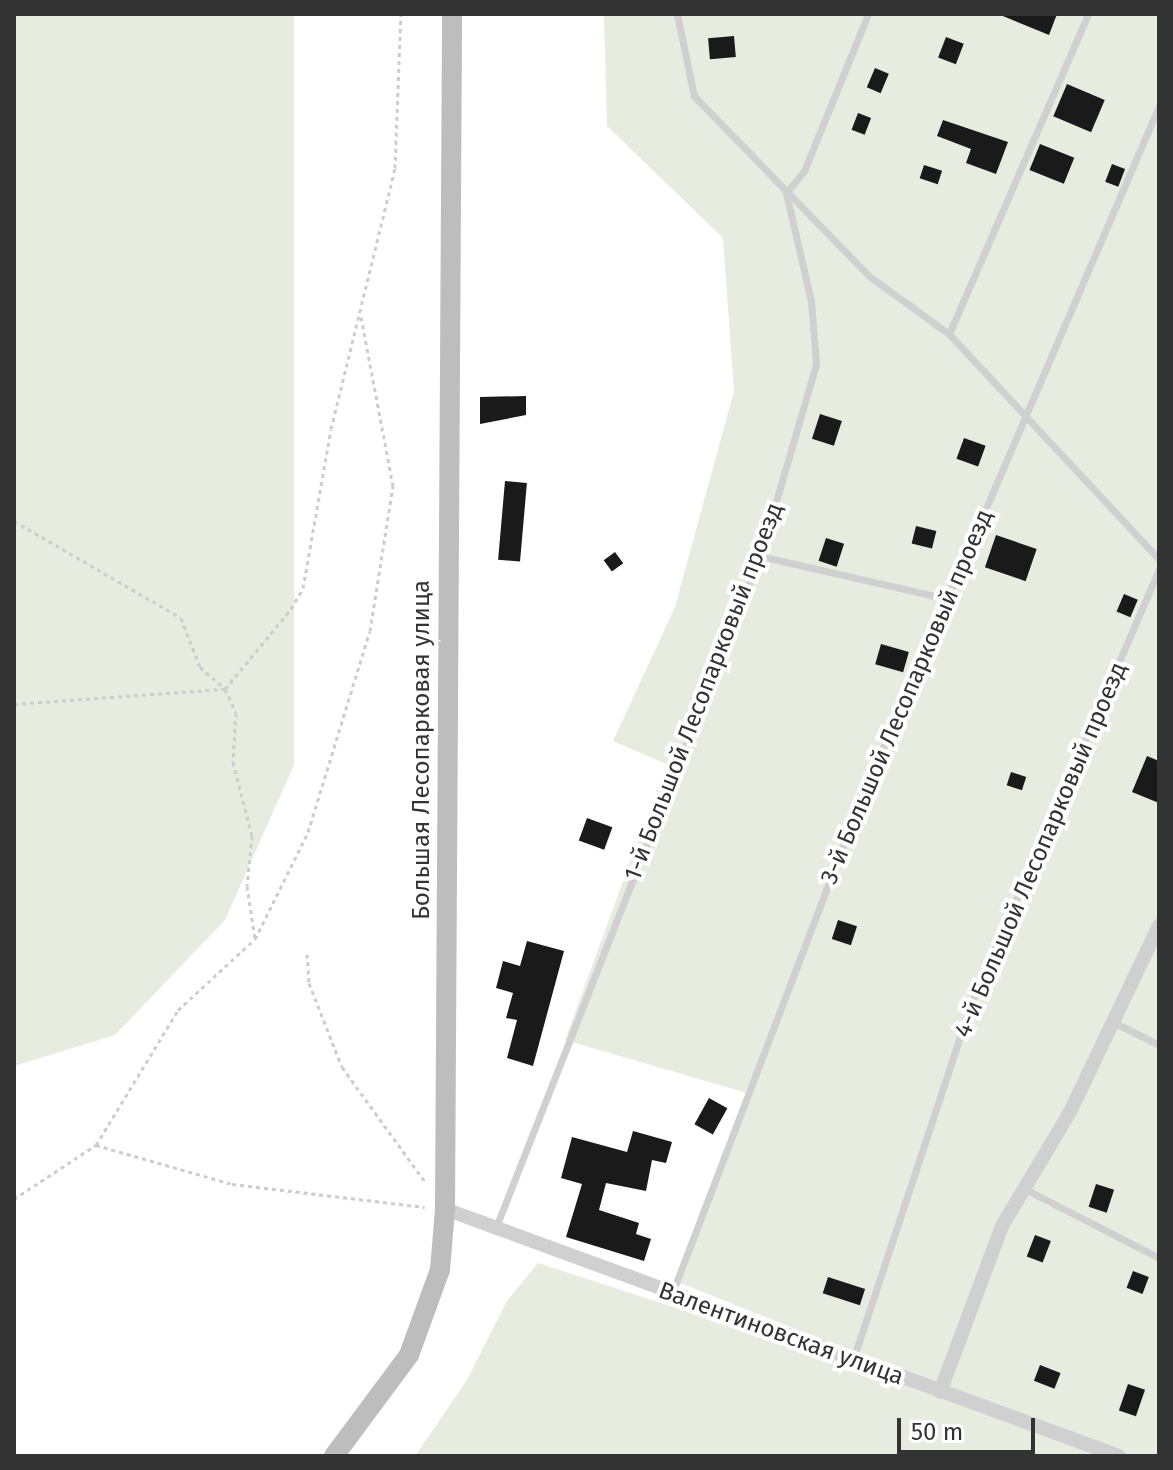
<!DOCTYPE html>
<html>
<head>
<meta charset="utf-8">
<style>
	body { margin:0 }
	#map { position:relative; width:1173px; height:1470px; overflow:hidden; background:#fff; font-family:"Fira Sans",sans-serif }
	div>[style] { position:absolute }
	.green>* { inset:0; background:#e6ecdf }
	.building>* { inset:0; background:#1a1a1a; transform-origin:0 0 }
	.path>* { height:3px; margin-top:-1.5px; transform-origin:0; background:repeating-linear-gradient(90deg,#cdcdcd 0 4px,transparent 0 8px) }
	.lane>* { height:7px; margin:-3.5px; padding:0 3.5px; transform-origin:3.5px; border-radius:3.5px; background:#d0d0d0 }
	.street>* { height:14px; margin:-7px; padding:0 7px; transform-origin:7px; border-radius:7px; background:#d0d0d0 }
	.secondary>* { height:20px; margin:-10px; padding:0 10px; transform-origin:10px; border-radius:10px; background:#bdbdbd }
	span { translate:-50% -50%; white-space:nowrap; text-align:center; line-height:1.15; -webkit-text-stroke:8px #fff; paint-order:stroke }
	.street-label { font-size:24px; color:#333 }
	.frame { position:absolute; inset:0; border:16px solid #333; pointer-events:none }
	.scale { position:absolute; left:897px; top:1418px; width:138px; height:36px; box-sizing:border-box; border:4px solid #333; border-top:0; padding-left:10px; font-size:24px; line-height:28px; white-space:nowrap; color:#333; -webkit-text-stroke:6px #fff; paint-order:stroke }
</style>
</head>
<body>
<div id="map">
	<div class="green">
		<div style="clip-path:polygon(14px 14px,294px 14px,294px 765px,225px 920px,115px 1035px,14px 1066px)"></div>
		<div style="clip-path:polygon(604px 14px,1159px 14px,1159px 1456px,415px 1456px,467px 1380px,507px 1301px,538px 1263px,1030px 1423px,675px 1281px,747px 1093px,565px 1040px,666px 764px,613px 741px,675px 607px,734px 391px,723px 238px,607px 126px)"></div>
	</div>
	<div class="building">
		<div style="clip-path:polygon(998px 14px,1057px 14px,1049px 35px)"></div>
		<div style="left:734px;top:36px;width:21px;height:26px;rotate:85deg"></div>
		<div style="left:946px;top:37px;width:19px;height:22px;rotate:21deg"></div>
		<div style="left:875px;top:68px;width:15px;height:21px;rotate:23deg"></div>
		<div style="left:1067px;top:84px;width:41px;height:35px;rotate:23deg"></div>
		<div style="left:858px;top:113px;width:14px;height:18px;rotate:21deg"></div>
		<div style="clip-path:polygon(943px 120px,1008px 142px,996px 174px,966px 163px,971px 149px,937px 136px)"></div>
		<div style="left:1040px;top:144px;width:37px;height:28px;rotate:22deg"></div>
		<div style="left:1112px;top:164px;width:14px;height:19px;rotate:21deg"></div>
		<div style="left:924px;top:165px;width:19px;height:14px;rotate:18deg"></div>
		<div style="clip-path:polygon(526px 396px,526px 415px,480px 424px,480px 397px)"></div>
		<div style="left:820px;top:414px;width:23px;height:26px;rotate:18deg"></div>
		<div style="left:964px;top:438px;width:23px;height:22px;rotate:20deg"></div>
		<div style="left:505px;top:481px;width:22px;height:79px;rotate:5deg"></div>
		<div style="left:916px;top:526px;width:21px;height:18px;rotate:14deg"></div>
		<div style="left:996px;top:535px;width:43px;height:34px;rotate:19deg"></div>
		<div style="left:826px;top:538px;width:19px;height:24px;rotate:18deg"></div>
		<div style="left:615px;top:552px;width:14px;height:14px;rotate:54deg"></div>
		<div style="left:1124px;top:594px;width:15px;height:19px;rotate:23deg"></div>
		<div style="left:881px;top:644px;width:29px;height:21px;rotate:16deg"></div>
		<div style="clip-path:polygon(1147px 756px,1159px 761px,1159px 803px,1132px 792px)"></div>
		<div style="left:1011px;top:772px;width:16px;height:14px;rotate:18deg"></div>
		<div style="left:587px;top:818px;width:27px;height:24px;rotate:20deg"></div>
		<div style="left:838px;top:920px;width:20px;height:20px;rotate:18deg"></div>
		<div style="clip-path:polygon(527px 941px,564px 951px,533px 1066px,507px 1058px,517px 1020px,506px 1018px,513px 993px,496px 988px,503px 961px,520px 966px)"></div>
		<div style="left:709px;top:1098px;width:21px;height:30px;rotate:29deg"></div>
		<div style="clip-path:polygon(633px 1131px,672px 1142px,666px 1163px,652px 1160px,646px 1191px,606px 1183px,599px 1210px,639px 1223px,636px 1234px,651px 1239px,644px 1261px,566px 1237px,582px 1184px,561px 1178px,572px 1137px,627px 1152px)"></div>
		<div style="left:1096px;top:1184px;width:19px;height:24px;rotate:18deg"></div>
		<div style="left:1035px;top:1235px;width:17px;height:23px;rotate:21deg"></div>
		<div style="left:1133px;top:1271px;width:17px;height:18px;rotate:21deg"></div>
		<div style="left:828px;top:1277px;width:39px;height:17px;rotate:18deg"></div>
		<div style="left:1040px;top:1365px;width:22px;height:17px;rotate:21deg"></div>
		<div style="left:1128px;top:1384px;width:18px;height:28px;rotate:19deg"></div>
	</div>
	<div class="path">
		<div style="left:14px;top:521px;width:193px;rotate:30.1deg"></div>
		<div style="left:181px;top:618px;width:53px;rotate:68.8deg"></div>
		<div style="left:200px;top:667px;width:33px;rotate:41deg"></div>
		<div style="left:225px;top:689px;width:26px;rotate:65deg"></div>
		<div style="left:236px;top:713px;width:49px;rotate:93.5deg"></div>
		<div style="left:233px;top:762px;width:76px;rotate:75.6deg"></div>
		<div style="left:252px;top:836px;width:50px;rotate:95.7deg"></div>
		<div style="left:247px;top:886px;width:54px;rotate:81.4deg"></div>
		<div style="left:14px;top:704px;width:212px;rotate:-4.1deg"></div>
		<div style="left:225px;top:689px;width:104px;rotate:-50.5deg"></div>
		<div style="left:291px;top:609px;width:24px;rotate:-60deg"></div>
		<div style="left:303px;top:588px;width:161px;rotate:-80deg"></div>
		<div style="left:331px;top:429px;width:269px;rotate:-76.2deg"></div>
		<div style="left:395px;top:168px;width:154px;rotate:-87.8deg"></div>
		<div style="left:307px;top:954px;width:29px;rotate:86deg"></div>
		<div style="left:309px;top:983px;width:90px;rotate:68.6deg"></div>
		<div style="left:342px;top:1067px;width:143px;rotate:54.1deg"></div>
		<div style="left:96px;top:1145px;width:141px;rotate:16deg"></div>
		<div style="left:232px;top:1184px;width:194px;rotate:6.8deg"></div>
		<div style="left:14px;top:1199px;width:98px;rotate:-33.4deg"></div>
		<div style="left:96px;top:1145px;width:158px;rotate:-58.7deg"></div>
		<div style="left:178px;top:1010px;width:105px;rotate:-42.7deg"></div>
		<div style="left:255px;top:939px;width:119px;rotate:-63.6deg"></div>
		<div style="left:308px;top:832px;width:210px;rotate:-72.9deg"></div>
		<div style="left:370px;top:631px;width:147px;rotate:-81deg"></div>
		<div style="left:393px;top:486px;width:172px;rotate:-100.7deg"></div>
	</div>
	<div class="lane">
		<div style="left:677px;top:14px;width:84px;rotate:78.3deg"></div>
		<div style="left:694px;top:96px;width:251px;rotate:45.8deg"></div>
		<div style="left:869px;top:276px;width:99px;rotate:35.9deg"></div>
		<div style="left:949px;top:334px;width:308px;rotate:47deg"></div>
		<div style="left:949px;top:334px;width:349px;rotate:-66.5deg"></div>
		<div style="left:760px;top:556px;width:189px;rotate:12.9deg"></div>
		<div style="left:1115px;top:1023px;width:49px;rotate:26.6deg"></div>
		<div style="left:1023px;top:1188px;width:153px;rotate:27.2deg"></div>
		<div style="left:496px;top:1227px;width:721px;rotate:-68.52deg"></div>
		<div style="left:760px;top:556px;width:200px;rotate:-73.7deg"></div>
		<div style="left:816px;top:364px;width:63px;rotate:-94.5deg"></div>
		<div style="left:811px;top:301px;width:111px;rotate:-103deg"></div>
		<div style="left:786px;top:193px;width:28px;rotate:-51deg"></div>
		<div style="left:804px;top:171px;width:170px;rotate:-67.8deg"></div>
		<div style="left:673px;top:1291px;width:530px;rotate:-69.1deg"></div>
		<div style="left:862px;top:796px;width:751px;rotate:-66.71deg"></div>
		<div style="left:853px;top:1360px;width:373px;rotate:-71.7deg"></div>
		<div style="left:970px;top:1006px;width:476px;rotate:-66.6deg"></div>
	</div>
	<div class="street">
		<div style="left:445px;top:1209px;width:718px;rotate:20.13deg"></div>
		<div style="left:940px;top:1392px;width:177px;rotate:-69.5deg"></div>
		<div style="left:1002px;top:1226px;width:133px;rotate:-59.2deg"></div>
		<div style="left:1070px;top:1112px;width:207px;rotate:-64.5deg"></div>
	</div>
	<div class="secondary">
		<div style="left:334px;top:1456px;width:126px;rotate:-53.4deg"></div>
		<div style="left:409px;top:1355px;width:90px;rotate:-70deg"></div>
		<div style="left:440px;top:1270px;width:61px;rotate:-85.3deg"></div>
		<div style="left:445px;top:1209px;width:1195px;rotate:-89.66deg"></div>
	</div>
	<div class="street-label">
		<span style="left:704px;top:692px;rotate:-69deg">1-й Большой Лесопарковый проезд</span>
		<span style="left:907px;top:697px;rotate:-67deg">3-й Большой Лесопарковый проезд</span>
		<span style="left:422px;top:750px;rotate:-90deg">Большая Лесопарковая улица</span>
		<span style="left:1041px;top:850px;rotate:-67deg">4-й Большой Лесопарковый проезд</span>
		<span style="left:781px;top:1334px;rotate:20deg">Валентиновская улица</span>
	</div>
	<div class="frame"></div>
	<div class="scale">50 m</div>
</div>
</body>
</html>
